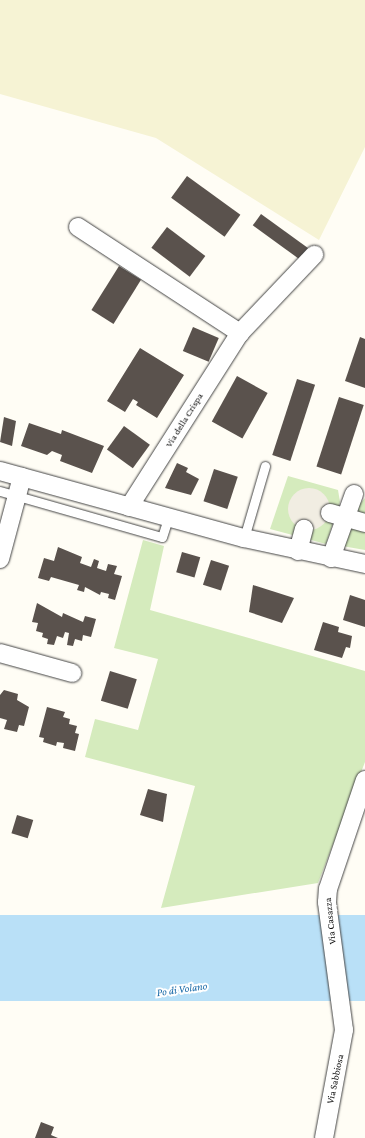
<!DOCTYPE html>
<html>
<head>
<meta charset="utf-8">
<style>
	body { margin:0 }
	#map { position:relative; width:365px; height:1138px; overflow:hidden; background:#fffdf5; font-family:"Crimson Pro",serif }
	div>[style] { position:absolute }
	.farmland>* { inset:0; background:#f6f3d4 }
	.green>* { inset:0; background:#d5ebbd }
	.plaza>* { inset:0; background:#f1ede2 }
	.round { border-radius:50% }
	.water>* { inset:0; background:#b9e0f7; transform-origin:0 0 }
	.building>* { inset:0; background:#5a524d; transform-origin:0 0 }
	.roads { filter:drop-shadow(0 0 1px #444) drop-shadow(0 0 1px #444) }
	.lane>* { height:9px; margin:-4.5px; padding:0 4.5px; transform-origin:4.5px; border-radius:4.5px; background:#fff }
	.street>* { height:18px; margin:-9px; padding:0 9px; transform-origin:9px; border-radius:9px; background:#fff }
	span { translate:-50% -50%; white-space:nowrap; text-align:center; line-height:1.15; -webkit-text-stroke:4px #fff; paint-order:stroke }
	.street-label { font-size:10px; color:#111 }
	.water-label { font-size:11px; color:#1768a6; font-style:italic }
</style>
</head>
<body>
<div id="map">
	<div class="farmland">
		<div style="clip-path:polygon(0 0,365px 0,365px 147px,319px 240px,156px 138px,0 94px)"></div>
	</div>
	<div class="green">
		<div style="clip-path:polygon(288px 476px,338px 490px,340px 502px,326px 544px,270px 529px)"></div>
		<div style="clip-path:polygon(365px 498px,365px 550px,342px 546px,356px 508px)"></div>
		<div style="clip-path:polygon(143px 540px,164px 546px,150px 610px,365px 671px,365px 762px,318px 883px,161px 908px,195px 786px,85px 757px,95px 719px,138px 730px,158px 659px,114px 648px)"></div>
	</div>
	<div class="plaza">
		<div class="round" style="left:288px;top:488px;width:42px;height:42px"></div>
	</div>
	<div class="water">
		<div style="left:365px;top:915px;width:86px;height:369px;rotate:90deg"></div>
	</div>
	<div class="building">
		<div style="left:187px;top:176px;width:66px;height:27px;rotate:36deg"></div>
		<div style="left:261px;top:214px;width:64px;height:14px;rotate:36deg"></div>
		<div style="left:167px;top:227px;width:48px;height:26px;rotate:37deg"></div>
		<div style="left:119px;top:266px;width:26px;height:52px;rotate:32deg"></div>
		<div style="left:193px;top:327px;width:28px;height:26px;rotate:23deg"></div>
		<div style="clip-path:polygon(360px 337px,365px 339px,365px 388px,345px 381px)"></div>
		<div style="clip-path:polygon(140px 348px,184px 375px,157px 418px,136px 405px,138px 402px,133px 399px,125px 412px,107px 401px)"></div>
		<div style="left:237px;top:376px;width:35px;height:52px;rotate:29deg"></div>
		<div style="left:297px;top:379px;width:19px;height:80px;rotate:18deg"></div>
		<div style="left:339px;top:397px;width:26px;height:73px;rotate:18deg"></div>
		<div style="clip-path:polygon(4px 417px,16px 421px,12px 446px,0 442px)"></div>
		<div style="clip-path:polygon(29px 423px,61px 434px,62px 430px,104px 446px,92px 473px,60px 461px,62px 455px,52px 451px,47px 455px,21px 446px)"></div>
		<div style="left:124px;top:426px;width:32px;height:29px;rotate:36deg"></div>
		<div style="clip-path:polygon(177px 463px,188px 468px,186px 472px,199px 479px,191px 495px,165px 488px)"></div>
		<div style="left:214px;top:469px;width:25px;height:34px;rotate:18deg"></div>
		<div style="clip-path:polygon(58px 547px,82px 557px,80px 563px,91px 567px,94px 559px,99px 561px,97px 568px,106px 571px,108px 564px,117px 566px,114px 574px,122px 576px,115px 600px,108px 598px,109px 594px,101px 592px,100px 595px,85px 587px,84px 592px,77px 590px,79px 585px,51px 577px,49px 581px,38px 578px,44px 558px,54px 561px)"></div>
		<div style="left:182px;top:552px;width:19px;height:21px;rotate:16deg"></div>
		<div style="left:211px;top:560px;width:19px;height:26px;rotate:18deg"></div>
		<div style="clip-path:polygon(253px 585px,294px 598px,282px 623px,249px 612px)"></div>
		<div style="clip-path:polygon(350px 595px,365px 600px,365px 627px,343px 620px)"></div>
		<div style="clip-path:polygon(37px 603px,62px 617px,63px 613px,83px 622px,85px 616px,96px 619px,91px 637px,83px 635px,82px 641px,75px 639px,73px 646px,67px 645px,69px 633px,65px 632px,63px 638px,57px 636px,54px 645px,47px 644px,48px 639px,42px 637px,43px 633px,36px 631px,38px 623px,32px 622px)"></div>
		<div style="clip-path:polygon(323px 622px,339px 627px,338px 632px,352px 636px,350px 648px,346px 647px,342px 658px,314px 650px)"></div>
		<div style="left:110px;top:671px;width:28px;height:31px;rotate:17deg"></div>
		<div style="clip-path:polygon(4px 690px,18px 694px,17px 700px,29px 707px,24px 726px,19px 725px,17px 732px,4px 729px,7px 720px,0 718px,0 695px)"></div>
		<div style="clip-path:polygon(47px 707px,65px 712px,63px 717px,70px 719px,69px 724px,77px 726px,75px 733px,79px 734px,75px 751px,63px 748px,64px 743px,57px 742px,56px 746px,43px 742px,44px 738px,39px 737px)"></div>
		<div style="clip-path:polygon(148px 789px,167px 794px,163px 822px,140px 815px)"></div>
		<div style="left:17px;top:815px;width:17px;height:19px;rotate:17deg"></div>
		<div style="clip-path:polygon(41px 1122px,54px 1127px,51px 1135px,58px 1138px,35px 1138px)"></div>
	</div>
	<div class="roads">
		<div class="lane">
			<div style="left:0;top:491px;width:168px;rotate:15.9deg"></div>
			<div style="left:162px;top:537px;width:20px;rotate:-72deg"></div>
			<div style="left:244px;top:538px;width:75px;rotate:-73.7deg"></div>
		</div>
		<div class="street">
			<div style="left:78px;top:227px;width:194px;rotate:33.2deg"></div>
			<div style="left:0;top:471px;width:253px;rotate:15.4deg"></div>
			<div style="left:244px;top:538px;width:124px;rotate:12.1deg"></div>
			<div style="left:129px;top:507px;width:206px;rotate:-57.5deg"></div>
			<div style="left:240px;top:333px;width:108px;rotate:-46.5deg"></div>
			<div style="left:330px;top:513px;width:36px;rotate:16deg"></div>
			<div style="left:298px;top:551px;width:23px;rotate:-75deg"></div>
			<div style="left:331px;top:558px;width:68px;rotate:-70.2deg"></div>
			<div style="left:0;top:559px;width:85px;rotate:-75deg"></div>
			<div style="left:0;top:653px;width:75px;rotate:15.5deg"></div>
			<div style="left:324px;top:1138px;width:110px;rotate:-79.5deg"></div>
			<div style="left:344px;top:1030px;width:129px;rotate:-97.6deg"></div>
			<div style="left:327px;top:902px;width:13px;rotate:-86deg"></div>
			<div style="left:328px;top:889px;width:115px;rotate:-71.3deg"></div>
		</div>
	</div>
	<div class="street-label">
		<span style="left:184px;top:420px;rotate:-58deg">Via della Crispa</span>
		<span style="left:330px;top:921px;rotate:-96deg">Via Casazza</span>
		<span style="left:335px;top:1079px;rotate:-78deg">Via Sabbiosa</span>
	</div>
	<div class="water-label">
		<span style="left:182px;top:989px;rotate:-8deg">Po di Volano</span>
	</div>
</div>
</body>
</html>
